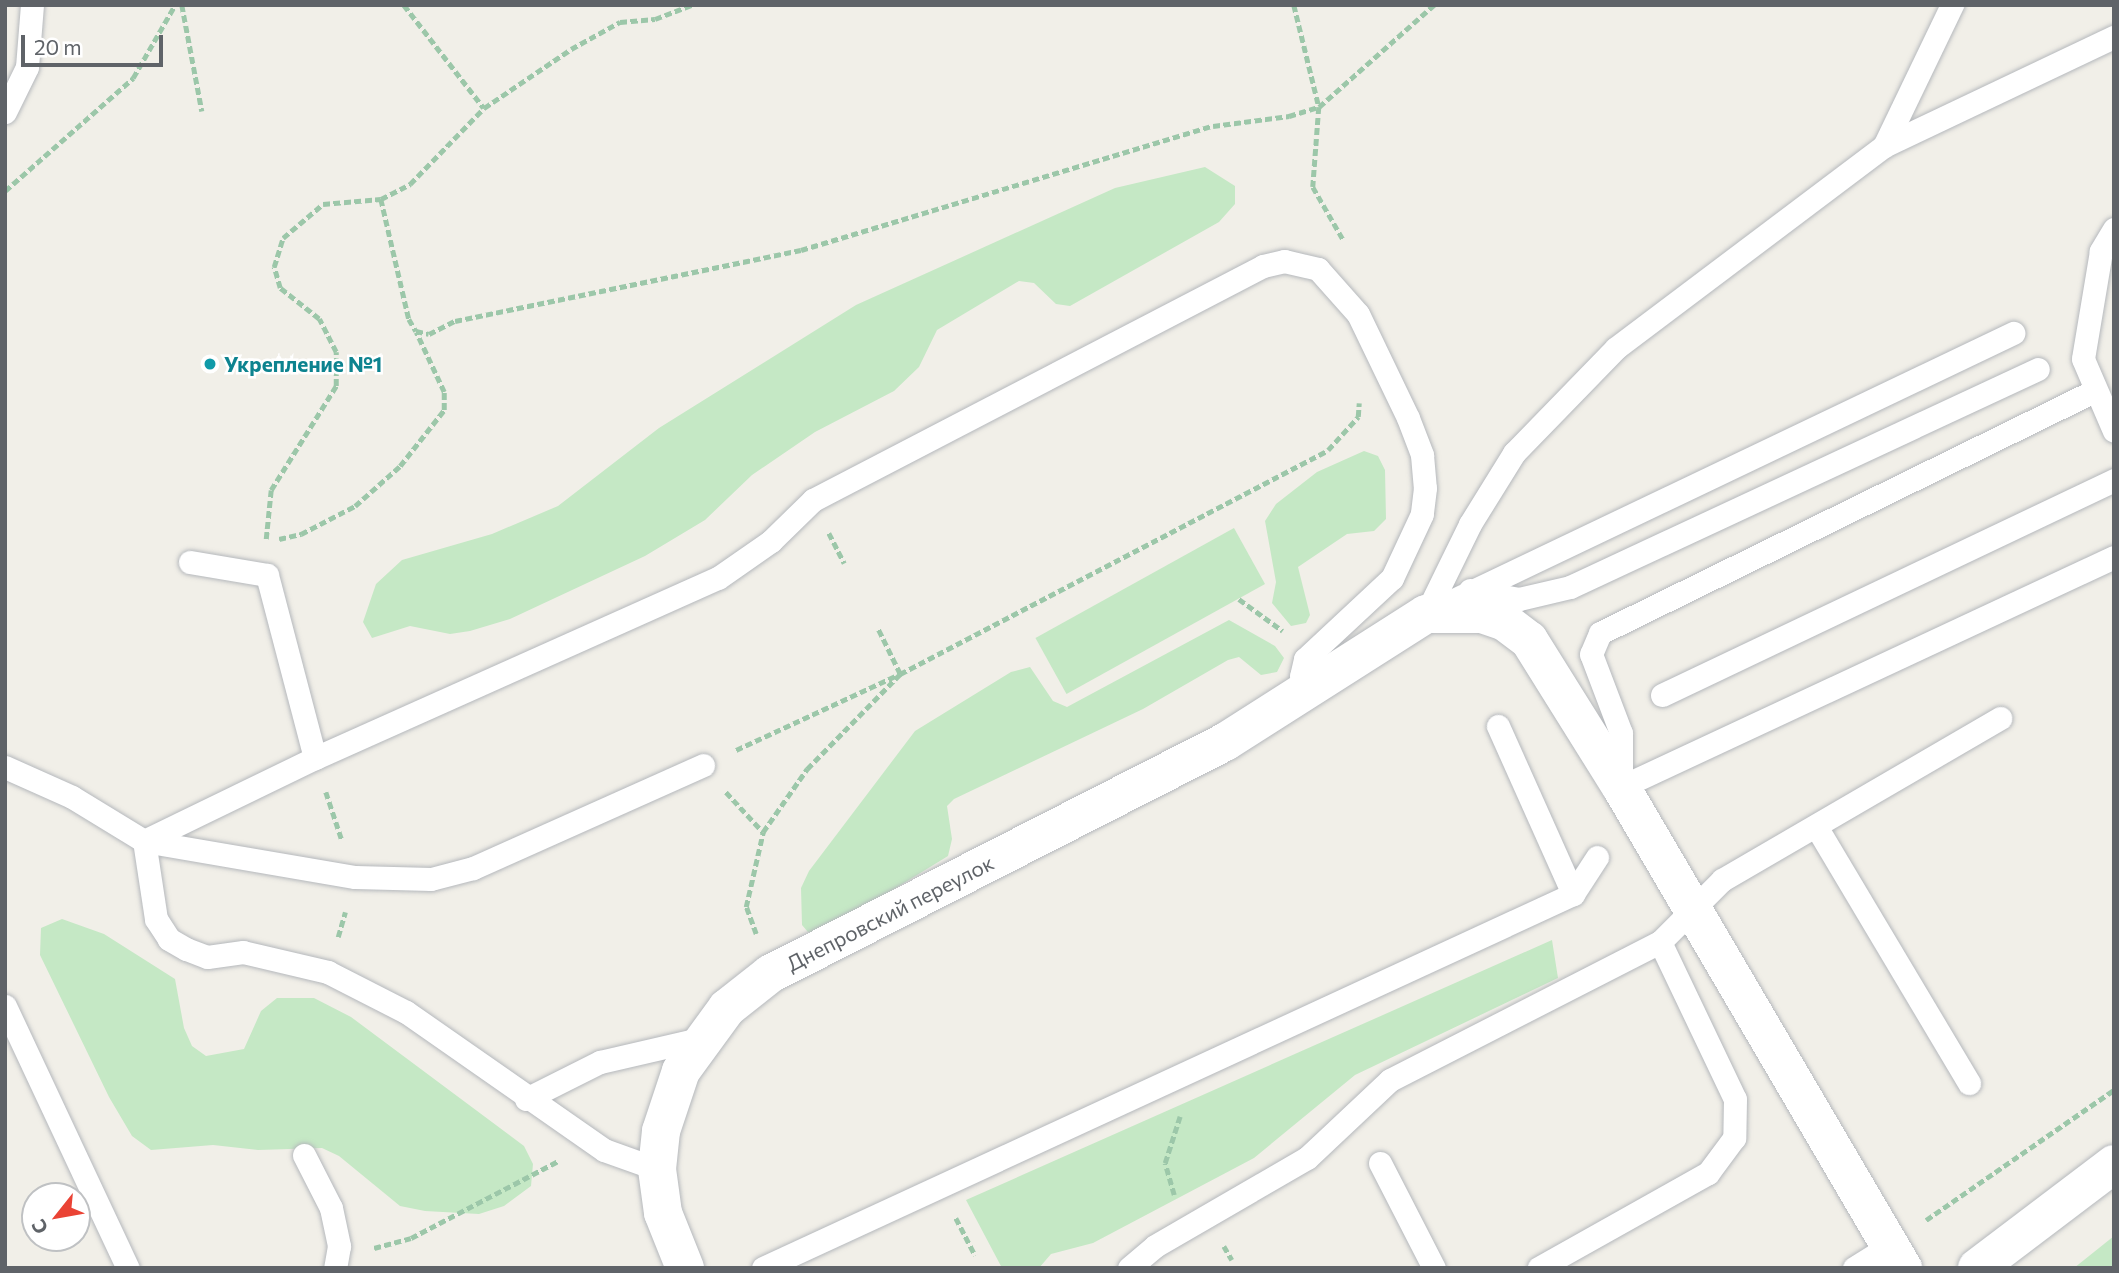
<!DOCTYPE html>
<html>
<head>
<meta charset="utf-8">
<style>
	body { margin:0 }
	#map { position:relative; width:2119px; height:1273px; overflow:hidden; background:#f1efe8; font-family:Commissioner,sans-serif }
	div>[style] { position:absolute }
	.green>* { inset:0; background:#c5e8c5; transform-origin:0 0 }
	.path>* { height:4.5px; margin-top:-2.25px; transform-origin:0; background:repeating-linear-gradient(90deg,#9cc7a9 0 7px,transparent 0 10.5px) }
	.roads { filter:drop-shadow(0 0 2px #b5b8bc) drop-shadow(0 0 2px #b5b8bc) }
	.lane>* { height:23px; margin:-11.5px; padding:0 11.5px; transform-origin:11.5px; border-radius:11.5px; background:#fff }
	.street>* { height:38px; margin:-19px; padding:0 19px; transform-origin:19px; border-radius:19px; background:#fff }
	.secondary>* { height:38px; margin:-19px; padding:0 19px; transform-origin:19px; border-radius:19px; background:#fff }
	.dots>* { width:19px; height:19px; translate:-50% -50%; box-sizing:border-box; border:4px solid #fff; border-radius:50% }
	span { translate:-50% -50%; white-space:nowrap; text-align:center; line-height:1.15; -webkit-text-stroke:5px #fff; paint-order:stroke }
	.culture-label { font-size:21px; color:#0d838f; font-weight:700 }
	.left { translate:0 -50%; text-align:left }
	.street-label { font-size:21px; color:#5f6368 }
	.frame { position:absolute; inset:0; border:7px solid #5f6368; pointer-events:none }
	.north { position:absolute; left:21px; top:1182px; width:70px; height:70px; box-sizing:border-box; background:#fff; border:2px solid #bfc1c3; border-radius:50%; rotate:239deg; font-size:19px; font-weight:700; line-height:28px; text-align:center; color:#5f6368 }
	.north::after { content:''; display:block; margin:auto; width:24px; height:32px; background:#ea4335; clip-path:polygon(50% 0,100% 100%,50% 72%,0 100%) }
	.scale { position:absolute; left:21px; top:35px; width:142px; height:32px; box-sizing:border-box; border:4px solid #5f6368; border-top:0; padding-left:9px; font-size:21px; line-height:24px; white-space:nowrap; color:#5f6368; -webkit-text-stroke:5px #fff; paint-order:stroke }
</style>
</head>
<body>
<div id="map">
	<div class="green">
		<div style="clip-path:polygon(1205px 167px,1235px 186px,1235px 204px,1219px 222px,1070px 306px,1056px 304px,1034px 283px,1019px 281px,937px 330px,919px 367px,894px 391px,815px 432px,752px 475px,705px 520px,645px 556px,510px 619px,470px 631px,450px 634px,410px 626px,372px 638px,363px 622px,376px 584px,402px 560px,492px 534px,558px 506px,659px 428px,856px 305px,1115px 188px)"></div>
		<div style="clip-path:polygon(1364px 451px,1378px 456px,1385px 470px,1386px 519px,1374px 531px,1347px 534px,1298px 567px,1310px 615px,1306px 623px,1291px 626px,1272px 603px,1276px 582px,1265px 521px,1276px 504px,1317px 472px)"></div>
		<div style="left:1234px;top:528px;width:64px;height:227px;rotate:61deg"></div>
		<div style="clip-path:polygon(1229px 620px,1275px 646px,1284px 658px,1277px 672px,1261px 675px,1239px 657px,1228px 660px,1143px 709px,954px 799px,947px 806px,952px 839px,948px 856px,821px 934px,808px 932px,802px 925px,801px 888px,809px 871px,915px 731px,1011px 672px,1030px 667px,1053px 701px,1067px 707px)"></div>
		<div style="clip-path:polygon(62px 919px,104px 934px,175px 979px,184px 1028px,192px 1046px,206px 1056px,244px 1049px,261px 1011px,277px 998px,314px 998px,351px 1017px,524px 1146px,533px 1164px,531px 1186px,504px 1206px,479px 1214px,425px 1211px,400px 1206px,339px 1156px,322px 1148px,258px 1150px,213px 1145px,151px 1150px,132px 1136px,109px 1097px,40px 955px,41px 928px)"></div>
		<div style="clip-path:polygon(1552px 940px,1558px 978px,1355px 1075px,1254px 1158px,1093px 1243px,1051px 1254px,1039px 1268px,1002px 1268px,966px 1200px)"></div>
		<div style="clip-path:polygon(2114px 1236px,2114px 1268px,2074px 1268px)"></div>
	</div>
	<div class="path">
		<div style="left:182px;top:5px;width:108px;rotate:79.3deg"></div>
		<div style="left:404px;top:5px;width:130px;rotate:52.2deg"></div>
		<div style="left:1294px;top:5px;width:105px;rotate:76.2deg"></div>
		<div style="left:1319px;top:107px;width:80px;rotate:94.3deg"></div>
		<div style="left:1313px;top:187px;width:62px;rotate:60.1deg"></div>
		<div style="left:5px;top:191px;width:171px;rotate:-41.4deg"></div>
		<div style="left:133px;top:78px;width:84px;rotate:-60.1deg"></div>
		<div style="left:381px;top:199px;width:123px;rotate:76.9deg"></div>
		<div style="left:409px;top:319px;width:14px;rotate:60deg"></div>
		<div style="left:416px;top:331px;width:13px;rotate:13deg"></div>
		<div style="left:429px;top:334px;width:29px;rotate:-27deg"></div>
		<div style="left:455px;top:321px;width:353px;rotate:-11.6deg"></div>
		<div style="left:801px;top:250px;width:430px;rotate:-16.8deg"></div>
		<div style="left:1213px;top:126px;width:77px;rotate:-7.5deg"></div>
		<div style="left:1289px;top:116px;width:31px;rotate:-17deg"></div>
		<div style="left:1319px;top:107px;width:154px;rotate:-41.6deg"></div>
		<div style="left:829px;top:533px;width:34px;rotate:63deg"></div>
		<div style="left:266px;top:539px;width:49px;rotate:-84.2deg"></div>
		<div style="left:271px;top:490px;width:123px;rotate:-58deg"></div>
		<div style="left:336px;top:386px;width:34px;rotate:-90deg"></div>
		<div style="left:336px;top:352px;width:37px;rotate:-117deg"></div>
		<div style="left:319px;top:319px;width:50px;rotate:-141.5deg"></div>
		<div style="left:280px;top:288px;width:22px;rotate:-106deg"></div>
		<div style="left:274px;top:267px;width:30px;rotate:-73deg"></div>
		<div style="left:283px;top:238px;width:52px;rotate:-40.4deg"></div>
		<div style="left:323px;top:204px;width:58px;rotate:-4.9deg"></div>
		<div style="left:381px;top:199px;width:33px;rotate:-27deg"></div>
		<div style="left:410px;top:184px;width:106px;rotate:-45.8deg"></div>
		<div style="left:484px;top:108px;width:105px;rotate:-34.1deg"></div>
		<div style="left:571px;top:49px;width:56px;rotate:-28.9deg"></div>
		<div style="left:620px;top:22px;width:35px;rotate:-5deg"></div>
		<div style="left:655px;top:19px;width:40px;rotate:-21deg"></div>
		<div style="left:279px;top:539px;width:23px;rotate:-13deg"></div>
		<div style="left:301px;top:534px;width:61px;rotate:-27.4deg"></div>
		<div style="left:355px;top:506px;width:60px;rotate:-41.6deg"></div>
		<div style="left:400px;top:466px;width:71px;rotate:-51.8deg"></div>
		<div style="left:444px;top:410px;width:18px;rotate:-90deg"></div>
		<div style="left:444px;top:392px;width:66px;rotate:-115deg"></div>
		<div style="left:1239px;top:599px;width:54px;rotate:36deg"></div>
		<div style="left:736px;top:750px;width:181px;rotate:-24.9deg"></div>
		<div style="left:900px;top:674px;width:483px;rotate:-27.6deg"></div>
		<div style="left:1328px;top:450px;width:45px;rotate:-47.7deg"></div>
		<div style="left:1358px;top:417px;width:14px;rotate:-86deg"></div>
		<div style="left:326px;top:792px;width:51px;rotate:71.6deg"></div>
		<div style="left:726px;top:792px;width:54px;rotate:47.2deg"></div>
		<div style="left:763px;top:832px;width:77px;rotate:-55.1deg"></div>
		<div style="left:807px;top:769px;width:133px;rotate:-45.6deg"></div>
		<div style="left:900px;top:674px;width:50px;rotate:-116.1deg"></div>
		<div style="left:756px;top:934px;width:29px;rotate:-110deg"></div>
		<div style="left:746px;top:907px;width:77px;rotate:-77.2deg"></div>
		<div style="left:338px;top:937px;width:26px;rotate:-74deg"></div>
		<div style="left:1174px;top:1195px;width:33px;rotate:-106deg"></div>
		<div style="left:1165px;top:1163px;width:49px;rotate:-72.3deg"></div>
		<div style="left:956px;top:1218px;width:42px;rotate:62.8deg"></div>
		<div style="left:1926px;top:1220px;width:229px;rotate:-34.7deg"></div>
		<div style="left:1224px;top:1246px;width:16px;rotate:60deg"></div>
		<div style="left:374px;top:1248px;width:38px;rotate:-15deg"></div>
		<div style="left:411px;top:1238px;width:166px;rotate:-27.6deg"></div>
	</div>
	<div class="roads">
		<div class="lane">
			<div style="left:5px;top:112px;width:50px;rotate:-63.9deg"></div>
			<div style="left:27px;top:67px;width:62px;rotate:-85.4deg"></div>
			<div style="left:1884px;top:146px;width:255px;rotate:-25.4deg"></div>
			<div style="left:2114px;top:229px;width:26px;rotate:121deg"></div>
			<div style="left:2101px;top:251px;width:109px;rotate:99.5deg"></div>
			<div style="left:2083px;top:359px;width:78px;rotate:66.7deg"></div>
			<div style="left:2094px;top:391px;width:550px;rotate:153.9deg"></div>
			<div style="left:1600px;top:633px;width:23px;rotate:113deg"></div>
			<div style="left:1591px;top:654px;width:85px;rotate:69.2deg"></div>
			<div style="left:1621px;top:733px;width:54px;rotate:90deg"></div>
			<div style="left:1621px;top:787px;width:544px;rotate:-25.01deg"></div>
			<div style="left:190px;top:562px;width:78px;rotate:9.6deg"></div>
			<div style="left:267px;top:575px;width:189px;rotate:75.3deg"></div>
			<div style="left:1470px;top:590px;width:50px;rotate:10.4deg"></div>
			<div style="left:1519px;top:599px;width:52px;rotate:-13.2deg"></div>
			<div style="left:1570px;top:587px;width:516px;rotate:-24.98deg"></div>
			<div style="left:1435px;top:609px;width:641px;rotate:-25.52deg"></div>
			<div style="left:1426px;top:614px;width:100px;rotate:-63.9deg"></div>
			<div style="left:1470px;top:524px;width:84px;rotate:-58.2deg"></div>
			<div style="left:1514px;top:453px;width:146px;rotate:-45.8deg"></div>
			<div style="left:1616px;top:348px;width:336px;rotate:-37deg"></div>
			<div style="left:1884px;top:146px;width:157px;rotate:-64.3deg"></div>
			<div style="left:1662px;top:695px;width:501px;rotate:-25.44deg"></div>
			<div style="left:1498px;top:726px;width:184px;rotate:65.9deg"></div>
			<div style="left:5px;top:767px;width:73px;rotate:24.1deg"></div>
			<div style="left:72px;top:797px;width:84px;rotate:31.4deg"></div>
			<div style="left:144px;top:841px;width:214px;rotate:9.7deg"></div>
			<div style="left:355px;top:877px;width:76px;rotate:1.5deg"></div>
			<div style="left:431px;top:879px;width:43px;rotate:-14.7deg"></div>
			<div style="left:473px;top:868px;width:252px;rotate:-24.1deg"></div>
			<div style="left:1817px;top:828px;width:297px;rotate:59.2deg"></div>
			<div style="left:1660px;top:942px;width:88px;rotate:-45deg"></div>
			<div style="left:1722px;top:880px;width:322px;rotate:-30.2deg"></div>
			<div style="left:5px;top:1006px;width:289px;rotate:64.9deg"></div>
			<div style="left:526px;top:1099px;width:83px;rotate:-26.6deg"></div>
			<div style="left:600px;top:1062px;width:103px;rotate:-13deg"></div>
			<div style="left:304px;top:1155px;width:59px;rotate:63deg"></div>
			<div style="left:331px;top:1208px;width:39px;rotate:78deg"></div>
			<div style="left:339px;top:1246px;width:22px;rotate:100deg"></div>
			<div style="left:1380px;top:1163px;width:118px;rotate:62.8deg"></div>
			<div style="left:657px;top:1169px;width:56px;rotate:-160.3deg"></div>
			<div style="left:604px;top:1150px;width:241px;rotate:-145.1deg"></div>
			<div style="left:406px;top:1012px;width:88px;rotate:-152.9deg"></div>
			<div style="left:328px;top:972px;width:87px;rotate:-166.8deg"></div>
			<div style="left:243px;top:952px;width:36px;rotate:172deg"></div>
			<div style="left:207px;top:957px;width:22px;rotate:-159deg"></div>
			<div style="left:186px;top:949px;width:20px;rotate:-150deg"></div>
			<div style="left:169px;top:939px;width:24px;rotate:-123deg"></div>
			<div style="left:156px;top:919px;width:79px;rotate:-98.7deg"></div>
			<div style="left:144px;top:841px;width:190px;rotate:-25.9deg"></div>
			<div style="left:315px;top:758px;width:441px;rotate:-24.1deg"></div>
			<div style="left:718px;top:578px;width:65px;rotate:-34.9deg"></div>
			<div style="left:771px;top:541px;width:59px;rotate:-44.3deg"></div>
			<div style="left:813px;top:500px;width:507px;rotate:-27.47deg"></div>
			<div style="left:1263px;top:266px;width:22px;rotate:-13deg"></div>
			<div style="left:1284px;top:261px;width:35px;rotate:13deg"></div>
			<div style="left:1318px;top:269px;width:60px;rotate:48.4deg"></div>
			<div style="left:1358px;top:314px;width:115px;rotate:64.3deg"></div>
			<div style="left:1408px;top:418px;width:40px;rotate:69deg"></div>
			<div style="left:1422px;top:455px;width:33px;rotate:85deg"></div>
			<div style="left:1425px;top:488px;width:26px;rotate:97deg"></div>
			<div style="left:1422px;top:514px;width:71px;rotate:115.1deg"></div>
			<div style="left:1392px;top:578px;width:119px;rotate:137deg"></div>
			<div style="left:1305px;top:659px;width:17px;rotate:103deg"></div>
			<div style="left:1301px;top:676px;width:15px;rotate:70deg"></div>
			<div style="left:763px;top:1268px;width:892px;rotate:-24.78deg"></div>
			<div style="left:1573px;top:894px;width:44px;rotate:-57deg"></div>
			<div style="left:1129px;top:1268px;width:34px;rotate:-40deg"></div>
			<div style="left:1155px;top:1246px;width:176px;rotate:-30.1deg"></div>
			<div style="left:1307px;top:1158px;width:114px;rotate:-43.2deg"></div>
			<div style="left:1390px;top:1080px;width:303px;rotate:-27.1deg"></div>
			<div style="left:1660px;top:942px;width:174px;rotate:64.5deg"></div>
			<div style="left:1735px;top:1099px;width:39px;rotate:91deg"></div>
			<div style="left:1734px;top:1138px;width:44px;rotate:126.6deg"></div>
			<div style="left:1708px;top:1173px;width:194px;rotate:150.7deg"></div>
			<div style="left:1854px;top:1268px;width:40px;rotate:-32deg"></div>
		</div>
		<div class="street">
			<div style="left:685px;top:1268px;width:59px;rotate:-111.8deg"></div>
			<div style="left:663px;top:1213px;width:44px;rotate:-97.8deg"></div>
			<div style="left:657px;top:1169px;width:38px;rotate:-84deg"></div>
			<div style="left:661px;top:1131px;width:63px;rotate:-71.6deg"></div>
			<div style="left:681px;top:1071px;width:78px;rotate:-53.9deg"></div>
			<div style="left:727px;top:1008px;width:55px;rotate:-38.3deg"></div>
			<div style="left:770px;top:974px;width:511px;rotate:-27.02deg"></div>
			<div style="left:1225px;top:742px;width:238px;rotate:-32.5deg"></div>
			<div style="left:1426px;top:614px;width:56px"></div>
			<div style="left:1482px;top:614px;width:24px;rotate:19deg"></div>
			<div style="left:1505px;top:622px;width:30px;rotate:37deg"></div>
			<div style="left:1529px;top:640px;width:173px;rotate:58deg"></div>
			<div style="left:1621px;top:787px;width:558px;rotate:59.62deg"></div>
		</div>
		<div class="secondary">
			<div style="left:1977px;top:1268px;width:172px;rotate:-37.2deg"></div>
		</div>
	</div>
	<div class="dots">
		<div style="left:210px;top:364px;background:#0f9aa8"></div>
	</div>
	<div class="culture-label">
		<span class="left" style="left:224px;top:364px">Укрепление №1</span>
	</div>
	<div class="street-label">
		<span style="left:890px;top:913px;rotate:-27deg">Днепровский переулок</span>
	</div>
	<div class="frame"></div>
	<div class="north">С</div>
	<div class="scale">20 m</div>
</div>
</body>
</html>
